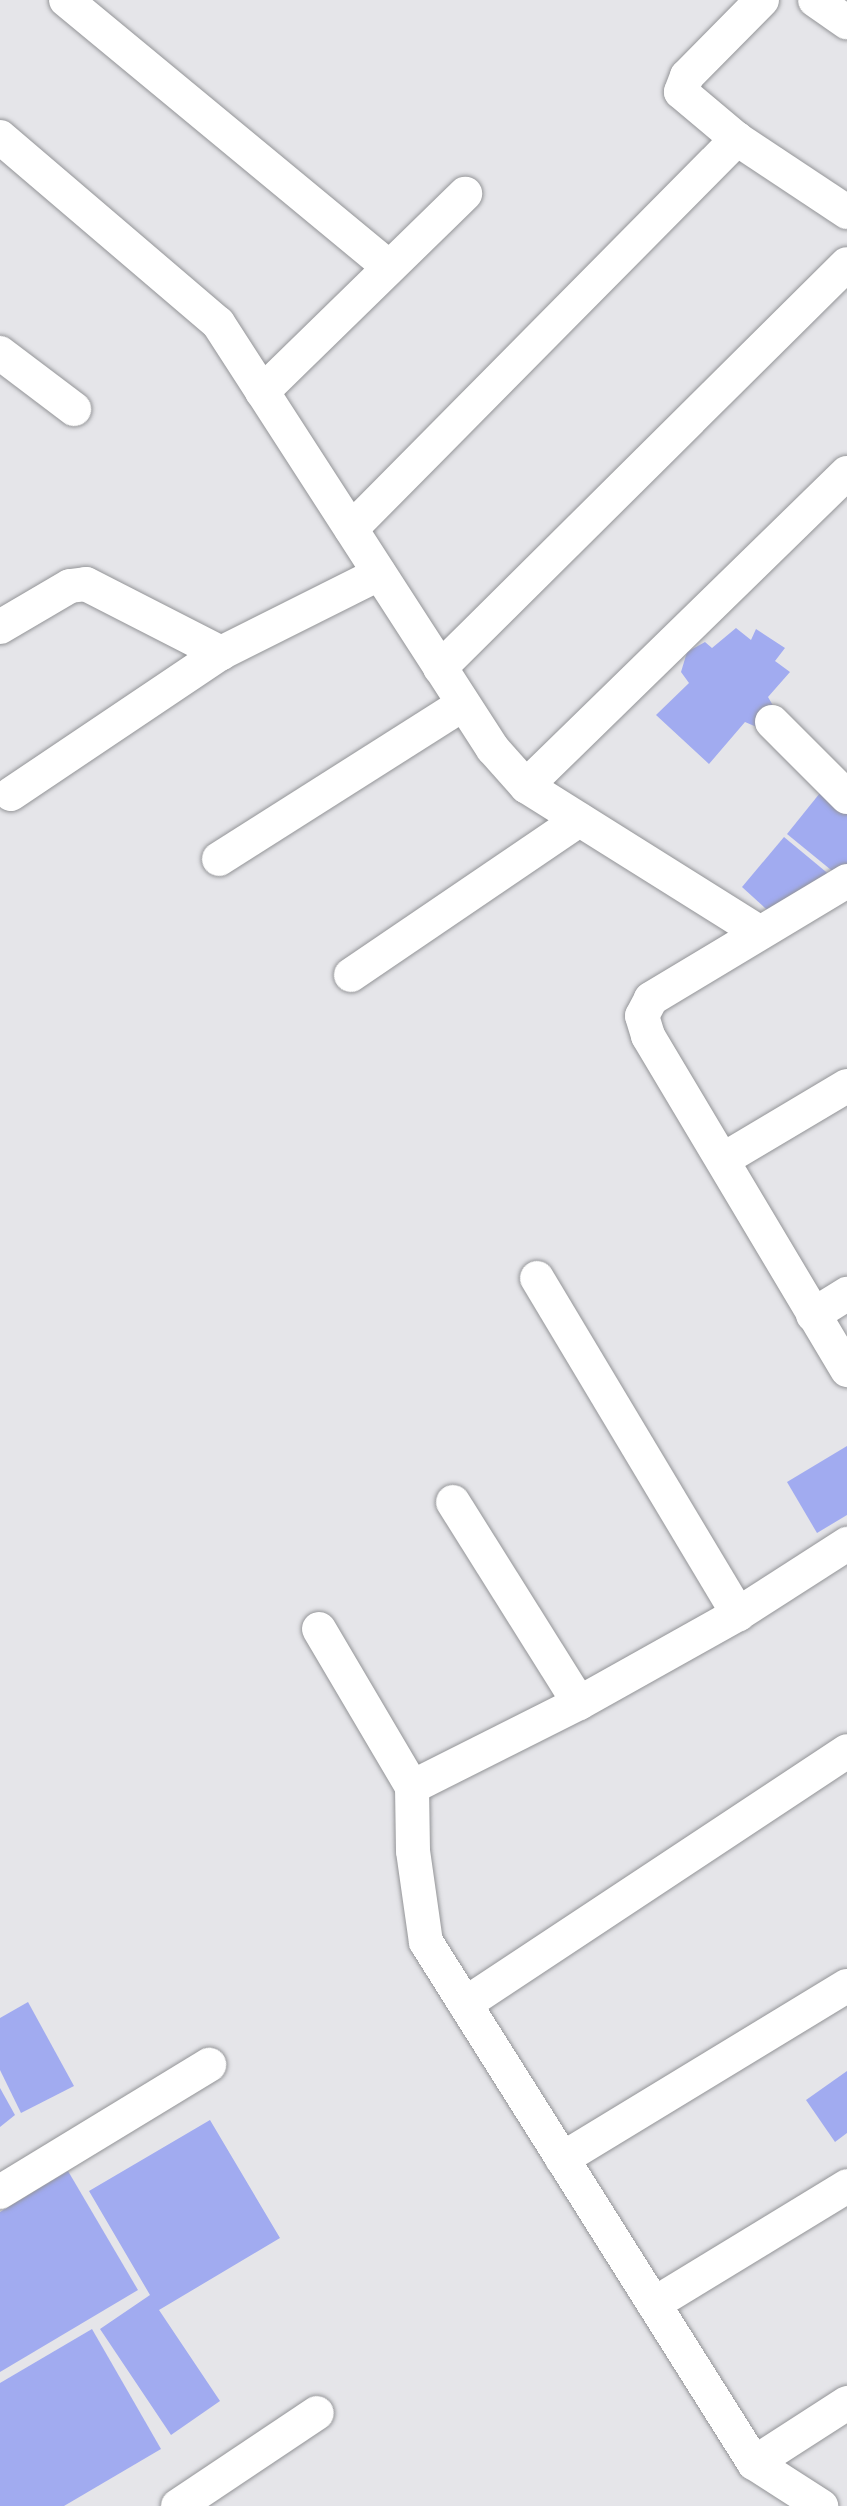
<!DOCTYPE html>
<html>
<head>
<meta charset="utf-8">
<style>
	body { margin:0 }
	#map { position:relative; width:847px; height:2506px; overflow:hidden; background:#e5e5e9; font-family:Literata,serif }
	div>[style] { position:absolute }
	.building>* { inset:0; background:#a1abf0 }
	.roads { filter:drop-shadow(0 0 2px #939497) drop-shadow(0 0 2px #939497) }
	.minor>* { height:34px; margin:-17px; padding:0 17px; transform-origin:17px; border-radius:17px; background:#fff }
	span { translate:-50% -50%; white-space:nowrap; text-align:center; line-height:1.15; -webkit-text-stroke:6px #f2f3f6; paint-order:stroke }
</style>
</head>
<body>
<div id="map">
	<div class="building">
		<div style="clip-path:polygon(736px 628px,751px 640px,756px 629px,785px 648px,775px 661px,790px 672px,768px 697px,775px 709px,759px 728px,745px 722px,709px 764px,656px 715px,689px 683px,681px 672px,687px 652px,705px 642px,712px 648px)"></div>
		<div style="clip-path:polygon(824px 788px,847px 806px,847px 868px,836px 874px,787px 834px)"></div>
		<div style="clip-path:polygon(784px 837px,831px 876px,776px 918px,742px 887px)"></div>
		<div style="clip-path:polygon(847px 1446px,847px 1515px,817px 1533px,787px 1482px)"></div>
		<div style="clip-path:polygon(28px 2002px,74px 2086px,21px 2113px,0 2070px,0 2018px)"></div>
		<div style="clip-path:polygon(847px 2071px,847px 2133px,835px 2142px,806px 2100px)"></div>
		<div style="clip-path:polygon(0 2088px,15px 2115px,0 2127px)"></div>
		<div style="clip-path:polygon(210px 2120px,280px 2238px,159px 2310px,220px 2401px,171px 2435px,100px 2329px,150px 2295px,89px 2191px)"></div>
		<div style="clip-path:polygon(68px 2171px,138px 2290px,0 2372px,0 2212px)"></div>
		<div style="clip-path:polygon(92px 2329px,161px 2449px,64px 2506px,0 2506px,0 2383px)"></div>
	</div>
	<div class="roads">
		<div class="minor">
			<div style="left:66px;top:0;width:418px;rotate:39.6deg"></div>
			<div style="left:762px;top:0;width:107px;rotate:134.6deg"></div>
			<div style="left:687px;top:76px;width:17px;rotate:111deg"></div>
			<div style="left:681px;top:92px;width:73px;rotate:40deg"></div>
			<div style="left:737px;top:139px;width:132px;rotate:33.6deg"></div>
			<div style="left:815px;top:0;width:39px;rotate:35deg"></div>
			<div style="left:0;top:137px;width:287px;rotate:40.5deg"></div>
			<div style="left:218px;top:323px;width:507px;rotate:57.16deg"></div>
			<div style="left:493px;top:749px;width:50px;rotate:48.3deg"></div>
			<div style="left:526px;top:786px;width:276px;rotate:32.1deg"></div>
			<div style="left:0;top:353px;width:93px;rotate:37.1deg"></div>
			<div style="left:262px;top:392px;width:284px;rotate:-44.3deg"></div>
			<div style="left:351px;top:529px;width:549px;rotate:-45.3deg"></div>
			<div style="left:0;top:627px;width:81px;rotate:-30.4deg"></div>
			<div style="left:70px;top:586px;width:16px;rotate:-7deg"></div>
			<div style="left:86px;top:584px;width:152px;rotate:27.1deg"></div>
			<div style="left:440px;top:668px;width:573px;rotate:-44.79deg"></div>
			<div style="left:772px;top:722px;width:106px;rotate:45deg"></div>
			<div style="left:526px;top:786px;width:448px;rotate:-44.3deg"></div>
			<div style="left:11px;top:794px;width:253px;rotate:-33.9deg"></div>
			<div style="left:221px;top:653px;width:177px;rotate:-26.6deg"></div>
			<div style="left:219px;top:859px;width:289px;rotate:-32.4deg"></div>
			<div style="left:847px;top:881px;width:229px;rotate:149deg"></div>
			<div style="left:651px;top:999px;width:19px;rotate:118deg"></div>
			<div style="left:642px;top:1016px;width:21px;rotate:73deg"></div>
			<div style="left:648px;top:1036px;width:389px;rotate:59.2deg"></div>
			<div style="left:351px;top:975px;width:276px;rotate:-34.2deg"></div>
			<div style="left:724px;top:1159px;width:143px;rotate:-30.7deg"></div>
			<div style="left:537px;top:1278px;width:392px;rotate:59.1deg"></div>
			<div style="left:813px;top:1315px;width:40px;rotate:-32deg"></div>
			<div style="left:453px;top:1502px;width:237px;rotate:57.9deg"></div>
			<div style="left:319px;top:1629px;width:183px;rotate:59.5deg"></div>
			<div style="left:412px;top:1787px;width:64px;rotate:89.1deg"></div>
			<div style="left:413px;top:1851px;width:92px;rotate:81.9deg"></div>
			<div style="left:426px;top:1942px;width:616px;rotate:57.81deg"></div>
			<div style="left:754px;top:2463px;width:111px;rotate:-32.8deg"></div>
			<div style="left:412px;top:1787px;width:187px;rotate:-26.7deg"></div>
			<div style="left:579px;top:1703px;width:182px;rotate:-29.2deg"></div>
			<div style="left:738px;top:1614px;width:130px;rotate:-32.7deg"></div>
			<div style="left:465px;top:2004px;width:458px;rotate:-33.5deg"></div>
			<div style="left:562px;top:2159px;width:333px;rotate:-31.3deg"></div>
			<div style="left:0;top:2192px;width:245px;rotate:-31.3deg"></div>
			<div style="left:654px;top:2304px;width:226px;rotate:-31.4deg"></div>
			<div style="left:754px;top:2463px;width:80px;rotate:32.7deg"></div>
			<div style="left:178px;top:2506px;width:167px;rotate:-33.8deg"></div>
		</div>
	</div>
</div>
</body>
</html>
